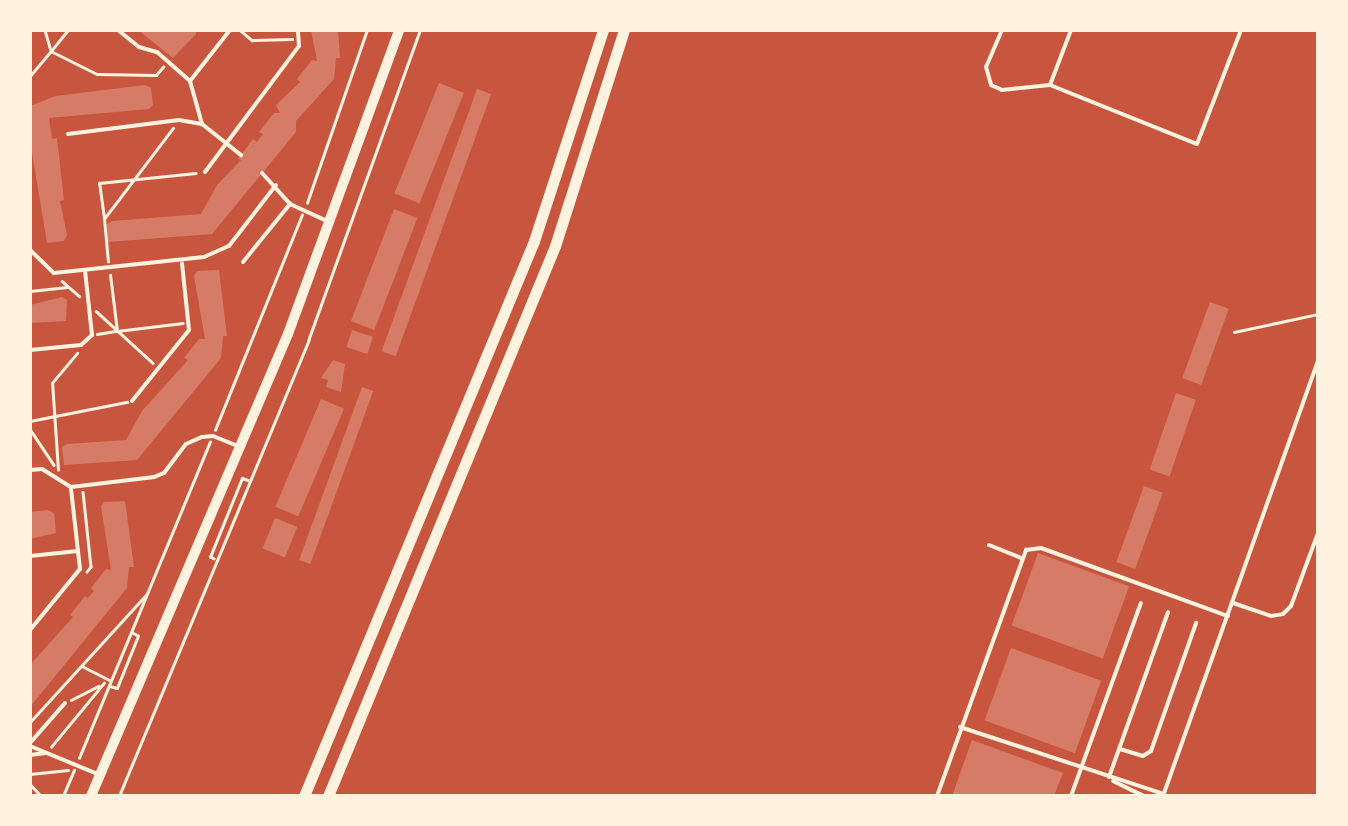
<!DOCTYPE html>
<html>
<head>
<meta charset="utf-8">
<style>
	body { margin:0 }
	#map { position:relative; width:1348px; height:826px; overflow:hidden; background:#c8553d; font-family:"Source Sans 3",sans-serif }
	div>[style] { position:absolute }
	.building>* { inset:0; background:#d67c66; transform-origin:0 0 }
	.path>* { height:2.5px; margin:-1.25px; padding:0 1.25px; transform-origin:1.25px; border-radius:1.25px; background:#fff3e0 }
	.service>* { height:4px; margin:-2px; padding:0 2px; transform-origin:2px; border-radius:2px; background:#fff3e0 }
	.secondary>* { height:10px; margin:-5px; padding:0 5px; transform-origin:5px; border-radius:5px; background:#fff3e0 }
	.trunk>* { height:11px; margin:-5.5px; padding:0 5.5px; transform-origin:5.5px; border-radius:5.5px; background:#fff3e0 }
	span { translate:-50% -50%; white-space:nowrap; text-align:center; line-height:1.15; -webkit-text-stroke:8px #fff3e0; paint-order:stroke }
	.frame { position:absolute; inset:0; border:32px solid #fff3e0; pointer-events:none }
</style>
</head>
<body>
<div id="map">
	<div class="building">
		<div style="clip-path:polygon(138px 30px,196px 30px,196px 34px,173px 58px)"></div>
		<div style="clip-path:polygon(311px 30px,338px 30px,340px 58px,336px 58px,334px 79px,296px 121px,296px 132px,212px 234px,108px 242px,107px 224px,112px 221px,201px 214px,217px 185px,241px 160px,238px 159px,253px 139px,257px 142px,263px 134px,259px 132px,274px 113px,280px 113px,276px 105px,300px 82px,297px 79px,312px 60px,317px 61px)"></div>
		<div style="left:439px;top:83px;width:27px;height:119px;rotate:22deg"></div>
		<div style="clip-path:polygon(145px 85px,151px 88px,153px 105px,149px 109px,49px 118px,52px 139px,57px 138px,64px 200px,60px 201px,67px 235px,64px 241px,47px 243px,30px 141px,30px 106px,55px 96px)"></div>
		<div style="left:477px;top:89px;width:15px;height:279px;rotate:20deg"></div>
		<div style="left:394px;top:209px;width:25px;height:120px;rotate:21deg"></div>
		<div style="clip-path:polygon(219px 270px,227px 336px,223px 336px,221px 358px,137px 460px,64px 465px,62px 447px,67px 444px,126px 440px,142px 411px,188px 360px,184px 358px,199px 339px,205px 339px,194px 276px,197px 271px)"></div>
		<div style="clip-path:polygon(62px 297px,67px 300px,66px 321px,30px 323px,30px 305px)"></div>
		<div style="left:1210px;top:302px;width:20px;height:81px;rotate:20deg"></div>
		<div style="left:352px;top:330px;width:22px;height:18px;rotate:18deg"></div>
		<div style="clip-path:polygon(333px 360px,345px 364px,341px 392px,326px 387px,328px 380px,321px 378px)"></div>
		<div style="left:362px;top:387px;width:12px;height:184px;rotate:20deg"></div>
		<div style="left:1176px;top:393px;width:21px;height:81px;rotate:19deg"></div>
		<div style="left:321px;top:399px;width:25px;height:117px;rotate:23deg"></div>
		<div style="left:1144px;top:486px;width:20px;height:81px;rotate:20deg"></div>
		<div style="clip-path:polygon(125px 501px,134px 567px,129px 567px,127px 588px,30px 707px,30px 665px,73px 617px,70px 615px,85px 596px,88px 598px,94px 591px,91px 588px,106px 569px,111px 570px,101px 506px,104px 502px)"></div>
		<div style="clip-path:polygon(47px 510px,54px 513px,56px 533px,30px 539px,30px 512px)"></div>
		<div style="left:275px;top:518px;width:24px;height:33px;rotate:22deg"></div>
		<div style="left:1038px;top:553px;width:97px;height:77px;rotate:20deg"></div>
		<div style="left:1011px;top:648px;width:96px;height:77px;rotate:20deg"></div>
		<div style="clip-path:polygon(972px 740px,1063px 773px,1054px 796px,952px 796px)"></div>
	</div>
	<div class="path">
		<div style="left:45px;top:30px;width:22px;rotate:74deg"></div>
		<div style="left:51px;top:51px;width:27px;rotate:-51deg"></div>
		<div style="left:240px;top:30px;width:16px;rotate:40deg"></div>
		<div style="left:252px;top:40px;width:40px;rotate:-1.4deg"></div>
		<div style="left:30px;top:76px;width:33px;rotate:-50deg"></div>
		<div style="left:51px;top:51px;width:51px;rotate:26.6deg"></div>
		<div style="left:97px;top:74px;width:59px;rotate:1deg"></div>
		<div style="left:156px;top:75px;width:11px;rotate:-49deg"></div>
		<div style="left:307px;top:203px;width:183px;rotate:-70.9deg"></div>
		<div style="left:104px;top:218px;width:35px;rotate:-98deg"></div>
		<div style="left:99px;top:183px;width:97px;rotate:-5.9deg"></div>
		<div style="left:108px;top:262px;width:43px;rotate:-95.3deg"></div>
		<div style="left:104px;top:219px;width:114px;rotate:-52.8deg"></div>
		<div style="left:62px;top:281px;width:23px;rotate:41deg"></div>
		<div style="left:30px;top:291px;width:37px;rotate:-6deg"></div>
		<div style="left:96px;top:311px;width:77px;rotate:42.4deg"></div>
		<div style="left:117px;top:331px;width:66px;rotate:-6.9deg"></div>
		<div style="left:1234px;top:332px;width:86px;rotate:-12.1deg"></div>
		<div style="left:97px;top:334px;width:20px;rotate:-9deg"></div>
		<div style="left:117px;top:331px;width:56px;rotate:-97.1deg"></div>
		<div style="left:30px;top:421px;width:99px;rotate:-11.1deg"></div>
		<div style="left:30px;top:429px;width:43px;rotate:56.3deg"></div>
		<div style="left:215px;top:430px;width:232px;rotate:-68deg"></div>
		<div style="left:58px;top:470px;width:87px;rotate:-93.9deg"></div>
		<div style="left:52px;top:383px;width:39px;rotate:-50deg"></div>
		<div style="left:83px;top:492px;width:75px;rotate:83.9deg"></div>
		<div style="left:91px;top:567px;width:6px;rotate:129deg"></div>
		<div style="left:214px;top:559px;width:4px;rotate:-153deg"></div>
		<div style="left:210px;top:557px;width:85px;rotate:-67.9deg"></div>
		<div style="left:242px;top:478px;width:6px;rotate:18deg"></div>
		<div style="left:82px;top:666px;width:31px;rotate:27deg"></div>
		<div style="left:110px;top:686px;width:7px;rotate:16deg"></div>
		<div style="left:117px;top:688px;width:56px;rotate:-68deg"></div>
		<div style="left:138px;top:636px;width:7px;rotate:-153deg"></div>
		<div style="left:71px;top:700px;width:31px;rotate:-27deg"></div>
		<div style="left:30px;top:722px;width:172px;rotate:-47.6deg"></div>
		<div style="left:51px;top:747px;width:83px;rotate:-50.4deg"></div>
		<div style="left:79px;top:758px;width:342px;rotate:-67.5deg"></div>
		<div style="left:30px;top:774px;width:38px;rotate:-6deg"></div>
		<div style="left:30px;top:784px;width:16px;rotate:47deg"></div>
		<div style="left:63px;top:796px;width:28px;rotate:-67deg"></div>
		<div style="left:119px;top:796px;width:493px;rotate:-67.4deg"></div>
		<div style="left:308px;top:341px;width:331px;rotate:-70.2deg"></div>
	</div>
	<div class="service">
		<div style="left:118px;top:30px;width:27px;rotate:39deg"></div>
		<div style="left:139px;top:47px;width:19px;rotate:16deg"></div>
		<div style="left:157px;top:52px;width:44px;rotate:41.3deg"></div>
		<div style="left:190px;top:81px;width:45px;rotate:74.4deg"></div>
		<div style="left:202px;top:124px;width:50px;rotate:38.5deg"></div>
		<div style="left:1002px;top:30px;width:40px;rotate:113.4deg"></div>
		<div style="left:986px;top:67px;width:19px;rotate:74deg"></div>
		<div style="left:991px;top:85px;width:12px;rotate:24deg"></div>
		<div style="left:1002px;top:90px;width:48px;rotate:-5.9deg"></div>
		<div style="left:1050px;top:85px;width:158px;rotate:21.9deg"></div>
		<div style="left:1197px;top:144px;width:122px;rotate:-68.9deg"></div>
		<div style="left:190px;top:81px;width:65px;rotate:-51.9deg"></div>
		<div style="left:1050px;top:85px;width:59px;rotate:-69.1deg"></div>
		<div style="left:68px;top:134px;width:112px;rotate:-7.2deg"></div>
		<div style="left:179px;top:120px;width:23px;rotate:10deg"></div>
		<div style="left:205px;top:172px;width:157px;rotate:-53.3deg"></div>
		<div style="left:299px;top:46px;width:16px;rotate:-94deg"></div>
		<div style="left:262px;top:173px;width:42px;rotate:47.9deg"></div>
		<div style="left:290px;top:204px;width:41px;rotate:24.7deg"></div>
		<div style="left:30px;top:250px;width:33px;rotate:44deg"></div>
		<div style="left:54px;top:273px;width:151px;rotate:-6.1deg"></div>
		<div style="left:204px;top:257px;width:27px;rotate:-24deg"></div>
		<div style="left:229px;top:246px;width:77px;rotate:-52.4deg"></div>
		<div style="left:243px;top:262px;width:75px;rotate:-51deg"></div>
		<div style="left:30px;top:350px;width:51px;rotate:-5.6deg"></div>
		<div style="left:81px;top:345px;width:15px;rotate:-42deg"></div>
		<div style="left:92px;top:335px;width:64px;rotate:-96.2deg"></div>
		<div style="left:132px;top:401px;width:91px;rotate:-51.2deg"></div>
		<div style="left:189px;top:330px;width:67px;rotate:-96deg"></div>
		<div style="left:30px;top:470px;width:12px;rotate:-5deg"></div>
		<div style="left:42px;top:469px;width:34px;rotate:32deg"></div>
		<div style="left:71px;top:487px;width:84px;rotate:-6.9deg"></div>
		<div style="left:154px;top:477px;width:11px;rotate:-22deg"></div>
		<div style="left:164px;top:473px;width:36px;rotate:-53deg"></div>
		<div style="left:186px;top:444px;width:17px;rotate:-24deg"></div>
		<div style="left:202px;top:437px;width:11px;rotate:-5deg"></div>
		<div style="left:213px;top:436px;width:29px;rotate:22deg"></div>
		<div style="left:989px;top:545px;width:35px;rotate:22deg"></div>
		<div style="left:30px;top:556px;width:48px;rotate:-5.9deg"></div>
		<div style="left:1233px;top:603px;width:40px;rotate:18.9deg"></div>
		<div style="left:1271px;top:616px;width:12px;rotate:-9deg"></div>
		<div style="left:1283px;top:614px;width:11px;rotate:-45deg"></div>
		<div style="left:1291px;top:606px;width:78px;rotate:-69.7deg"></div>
		<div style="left:30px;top:630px;width:79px;rotate:-50.7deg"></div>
		<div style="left:80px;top:569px;width:81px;rotate:-96.4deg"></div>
		<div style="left:960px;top:727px;width:215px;rotate:18.2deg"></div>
		<div style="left:30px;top:743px;width:53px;rotate:-48.8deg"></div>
		<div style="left:30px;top:746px;width:76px;rotate:22.5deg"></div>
		<div style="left:1120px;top:749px;width:24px;rotate:17deg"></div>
		<div style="left:1143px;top:756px;width:9px;rotate:-32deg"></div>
		<div style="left:1151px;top:751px;width:136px;rotate:-70.6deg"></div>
		<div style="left:30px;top:755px;width:16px;rotate:-7deg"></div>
		<div style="left:1109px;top:777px;width:175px;rotate:-70.3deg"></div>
		<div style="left:1113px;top:781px;width:34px;rotate:26deg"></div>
		<div style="left:937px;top:796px;width:262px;rotate:-70.1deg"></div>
		<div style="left:1026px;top:550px;width:15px;rotate:-8deg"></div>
		<div style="left:1041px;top:548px;width:199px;rotate:20deg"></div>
		<div style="left:1071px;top:796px;width:205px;rotate:-70.1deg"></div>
		<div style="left:1163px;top:796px;width:463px;rotate:-70.4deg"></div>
	</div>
	<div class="secondary">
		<div style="left:91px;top:796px;width:502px;rotate:-66.91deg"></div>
		<div style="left:288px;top:334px;width:324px;rotate:-69.9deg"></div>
	</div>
	<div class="trunk">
		<div style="left:304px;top:796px;width:601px;rotate:-67.49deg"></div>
		<div style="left:534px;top:241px;width:222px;rotate:-71.9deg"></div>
		<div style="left:328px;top:796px;width:595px;rotate:-67.57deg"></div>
		<div style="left:555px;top:246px;width:227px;rotate:-72.3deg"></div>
	</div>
	<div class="frame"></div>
</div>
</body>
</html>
